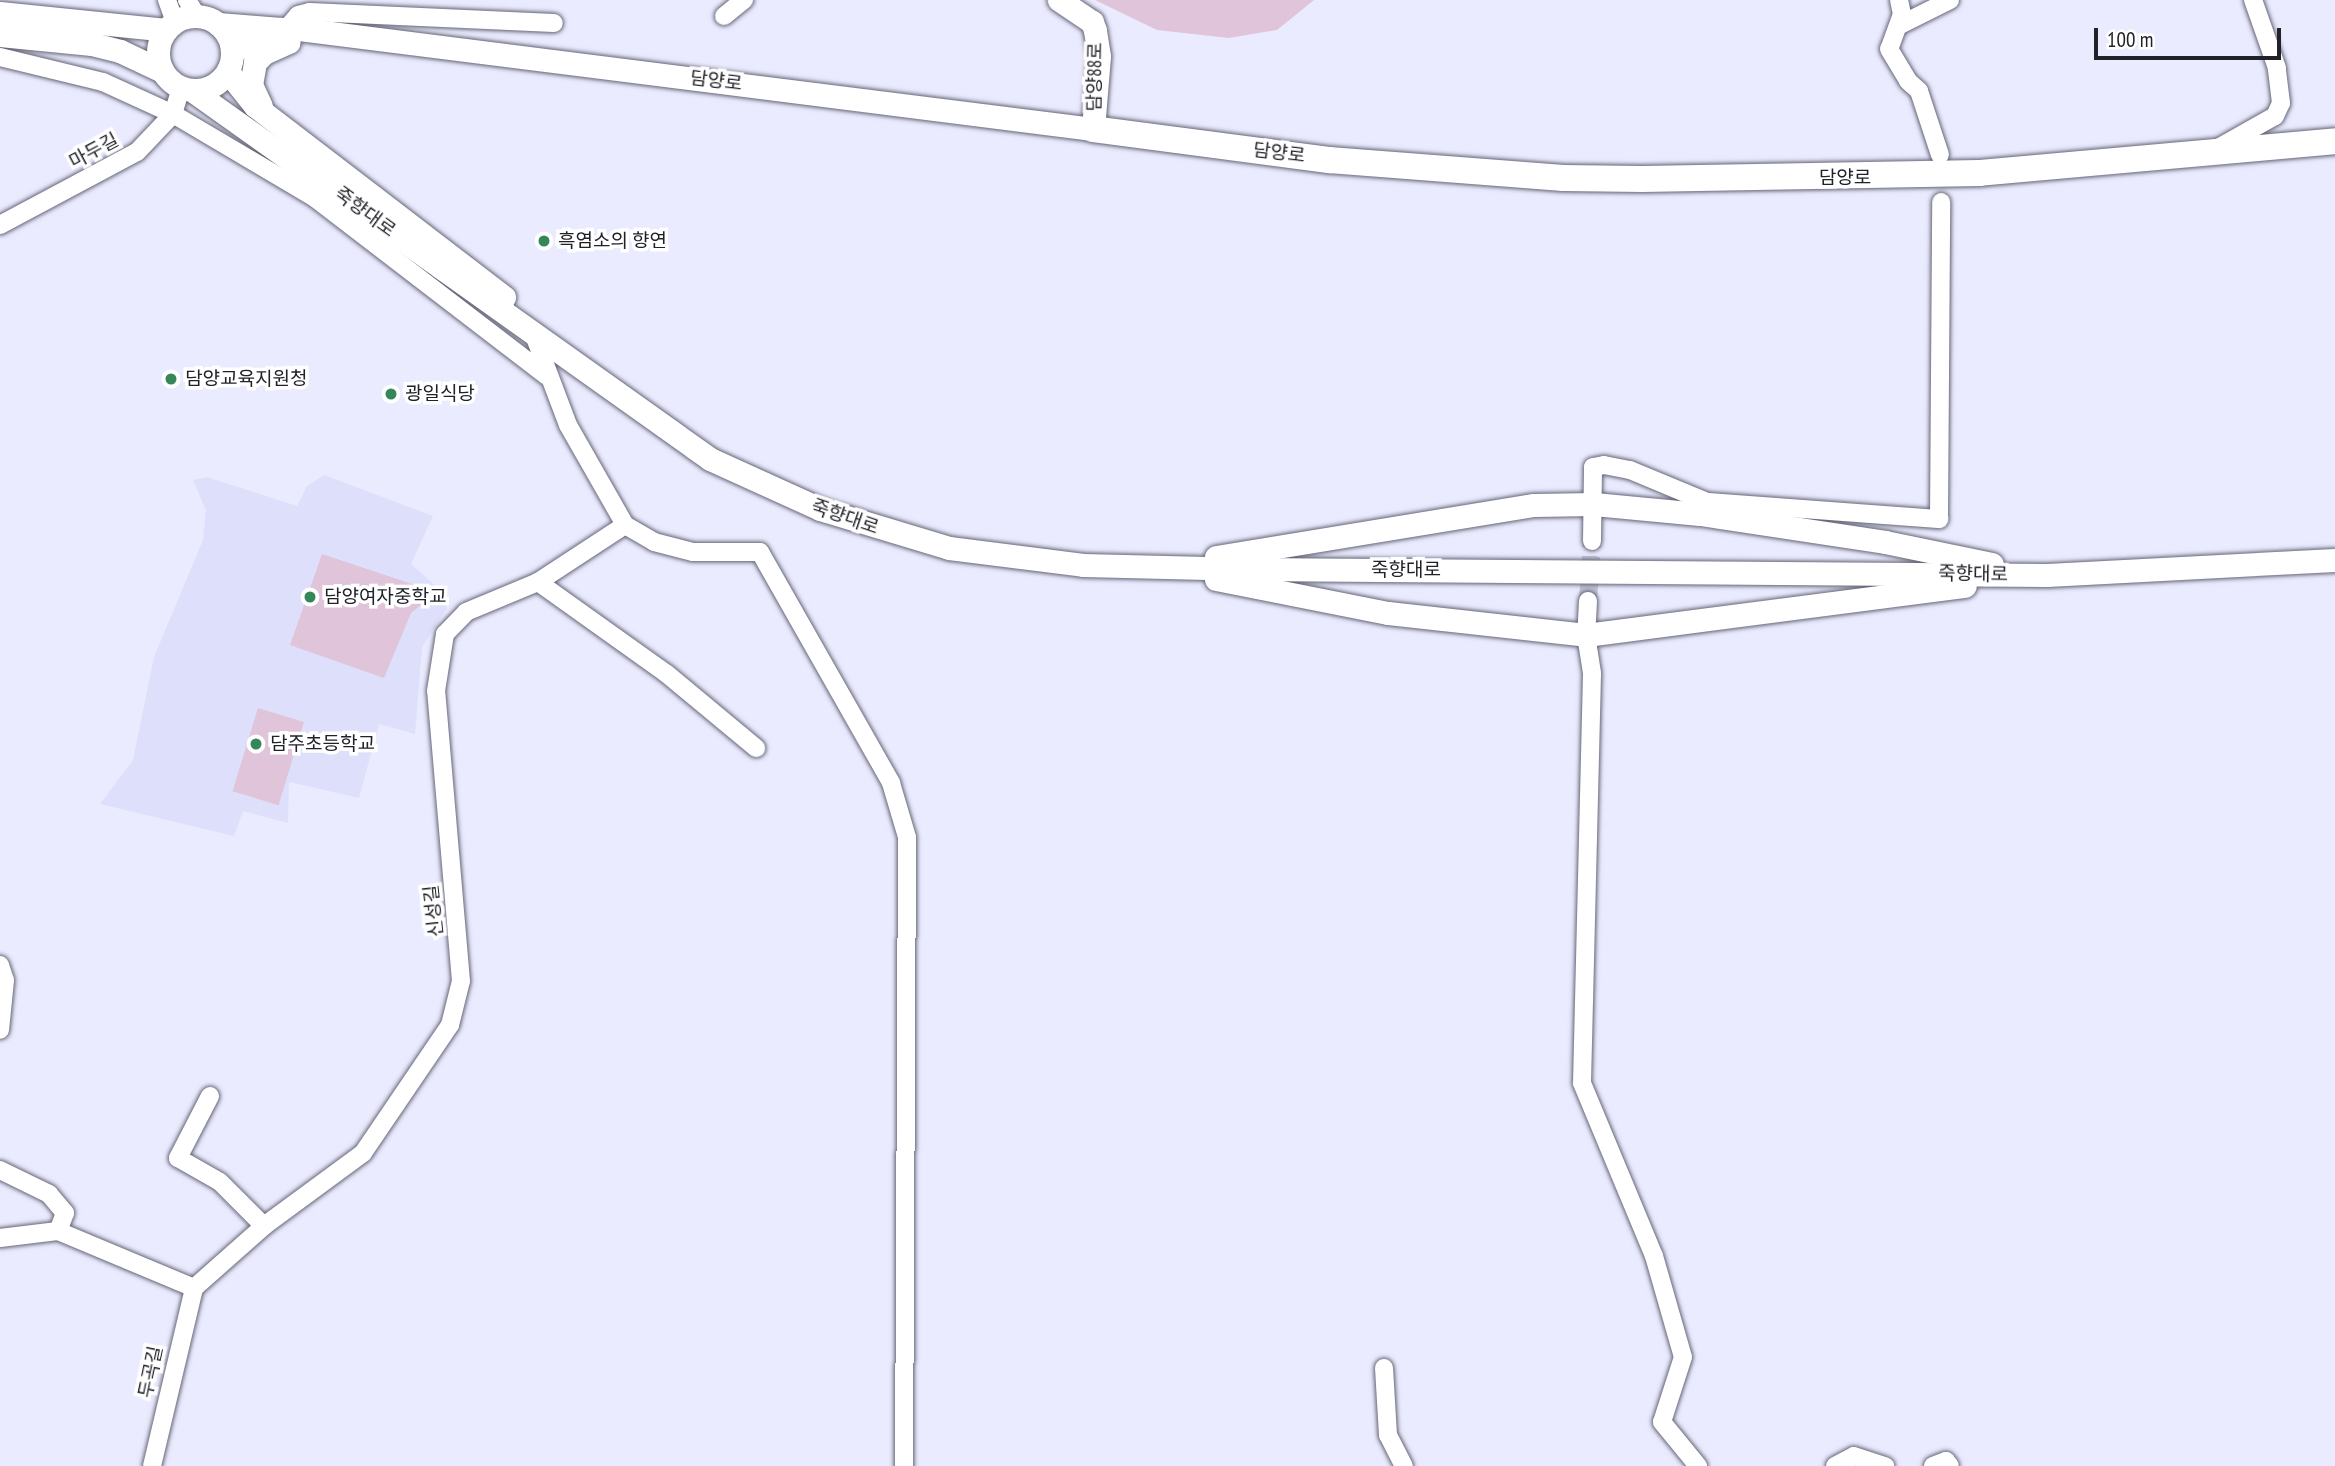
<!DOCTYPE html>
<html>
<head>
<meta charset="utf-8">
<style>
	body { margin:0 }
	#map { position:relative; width:2335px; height:1466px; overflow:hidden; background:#eaebff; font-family:"PT Sans Narrow","Noto Sans KR",sans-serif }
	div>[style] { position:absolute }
	.built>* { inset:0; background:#dedffb }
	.green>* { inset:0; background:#e0c4d9; transform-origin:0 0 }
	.minor-tunnel>* { height:18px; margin-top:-9px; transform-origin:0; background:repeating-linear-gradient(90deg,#c2c3d4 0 18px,transparent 0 27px) }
	.roads { filter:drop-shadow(0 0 2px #656677) drop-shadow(0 0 2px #656677) }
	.minor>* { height:18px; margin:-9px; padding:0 9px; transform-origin:9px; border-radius:9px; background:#fff }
	.major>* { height:23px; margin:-11.5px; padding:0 11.5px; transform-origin:11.5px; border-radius:11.5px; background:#fff }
	.major>.ring { margin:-11.5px; padding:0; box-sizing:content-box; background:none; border:23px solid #fff; border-radius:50% }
	.highway>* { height:26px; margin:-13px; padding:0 13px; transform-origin:13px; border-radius:13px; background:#fff }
	.dots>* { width:19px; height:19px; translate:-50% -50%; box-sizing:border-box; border:4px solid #fff; border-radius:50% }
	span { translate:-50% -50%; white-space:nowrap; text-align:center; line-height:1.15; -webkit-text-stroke:7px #fff; paint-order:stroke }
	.street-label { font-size:19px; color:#212229 }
	.poi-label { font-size:19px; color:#212229 }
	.left { translate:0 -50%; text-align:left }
	.scale { position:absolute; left:2094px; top:28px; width:187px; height:32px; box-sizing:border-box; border:4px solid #212229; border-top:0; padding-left:9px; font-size:21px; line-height:24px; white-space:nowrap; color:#212229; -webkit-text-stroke:5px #fff; paint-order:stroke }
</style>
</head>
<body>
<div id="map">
	<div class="built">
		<div style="clip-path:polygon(324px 475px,433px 516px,411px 564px,438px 588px,447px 608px,422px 647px,415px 734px,379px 724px,359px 798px,289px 782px,288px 823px,243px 811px,234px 836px,100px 804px,133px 760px,154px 657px,203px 540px,206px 510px,193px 480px,207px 477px,297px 506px,307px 486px)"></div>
	</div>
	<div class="green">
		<div style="clip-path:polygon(1095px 0,1314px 0,1277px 30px,1229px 38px,1157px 30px)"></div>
		<div style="clip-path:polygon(322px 554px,421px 587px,427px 600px,411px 613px,384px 678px,290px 645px)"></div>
		<div style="left:258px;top:708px;width:48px;height:87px;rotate:17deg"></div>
	</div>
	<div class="minor-tunnel">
		<div style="left:1588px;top:601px;width:60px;rotate:-86.2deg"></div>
	</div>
	<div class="roads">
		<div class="minor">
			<div style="left:167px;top:0;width:23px;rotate:70deg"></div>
			<div style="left:187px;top:0;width:19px;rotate:58deg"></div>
			<div style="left:1899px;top:0;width:14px;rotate:78deg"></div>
			<div style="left:1902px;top:14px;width:37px;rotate:110deg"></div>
			<div style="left:1889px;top:49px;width:37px;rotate:59deg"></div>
			<div style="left:1908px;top:81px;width:15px;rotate:42deg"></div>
			<div style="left:1919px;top:91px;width:67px;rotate:71.8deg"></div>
			<div style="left:724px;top:16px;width:26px;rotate:-39deg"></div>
			<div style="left:1900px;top:25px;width:56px;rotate:-26.6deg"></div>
			<div style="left:286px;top:29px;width:18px;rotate:-49deg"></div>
			<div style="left:298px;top:15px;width:12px;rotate:-14deg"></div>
			<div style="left:310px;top:12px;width:244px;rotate:2.6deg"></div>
			<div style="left:0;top:57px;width:106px;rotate:13.6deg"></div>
			<div style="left:103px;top:82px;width:77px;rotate:24.6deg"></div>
			<div style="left:173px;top:114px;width:165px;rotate:30.6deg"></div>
			<div style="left:315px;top:198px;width:292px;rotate:37.5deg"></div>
			<div style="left:2218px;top:148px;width:65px;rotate:-29.3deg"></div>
			<div style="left:2275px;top:116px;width:14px;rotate:-65deg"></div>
			<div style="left:2281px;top:103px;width:35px;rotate:-97deg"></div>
			<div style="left:2277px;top:68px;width:72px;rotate:-109.4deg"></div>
			<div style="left:0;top:225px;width:155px;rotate:-28.1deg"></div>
			<div style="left:137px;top:152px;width:52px;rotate:-46.5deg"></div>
			<div style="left:173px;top:114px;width:27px;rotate:-73deg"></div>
			<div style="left:534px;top:335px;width:96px;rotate:69.3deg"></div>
			<div style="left:568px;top:425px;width:115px;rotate:60.3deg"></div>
			<div style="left:625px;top:525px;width:34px;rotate:30deg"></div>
			<div style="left:654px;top:542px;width:40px;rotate:14.4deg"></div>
			<div style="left:693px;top:552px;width:67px"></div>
			<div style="left:760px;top:552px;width:266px;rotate:60.4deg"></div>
			<div style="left:891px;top:783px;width:56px;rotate:73.5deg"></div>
			<div style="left:907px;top:837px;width:629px;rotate:90.27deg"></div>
			<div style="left:1592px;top:541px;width:74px;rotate:-89.2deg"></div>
			<div style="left:1593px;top:467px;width:11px;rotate:-10deg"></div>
			<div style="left:1604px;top:465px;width:26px;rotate:11deg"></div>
			<div style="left:1630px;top:470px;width:83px;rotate:22.6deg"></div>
			<div style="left:1707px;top:502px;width:233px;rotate:4.2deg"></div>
			<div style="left:1939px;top:519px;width:317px;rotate:-89.6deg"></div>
			<div style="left:538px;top:582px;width:158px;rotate:35.5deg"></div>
			<div style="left:667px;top:674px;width:116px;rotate:39.7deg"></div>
			<div style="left:1588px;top:601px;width:34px;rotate:93deg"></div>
			<div style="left:1586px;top:635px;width:39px;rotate:81deg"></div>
			<div style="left:1592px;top:674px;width:409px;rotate:91.4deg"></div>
			<div style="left:1582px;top:1083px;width:187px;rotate:67.4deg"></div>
			<div style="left:1654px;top:1256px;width:105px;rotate:74deg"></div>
			<div style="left:1683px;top:1357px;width:68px;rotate:107.9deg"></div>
			<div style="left:1662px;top:1422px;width:57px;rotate:50.7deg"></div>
			<div style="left:0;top:965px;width:16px;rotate:72deg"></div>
			<div style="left:5px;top:980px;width:50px;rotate:95.7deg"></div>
			<div style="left:210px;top:1096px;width:70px;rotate:117.3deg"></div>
			<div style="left:178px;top:1158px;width:48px;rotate:29.7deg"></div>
			<div style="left:220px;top:1182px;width:62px;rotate:45deg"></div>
			<div style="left:0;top:1170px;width:55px;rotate:26.1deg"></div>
			<div style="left:49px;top:1194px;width:25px;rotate:50deg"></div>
			<div style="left:65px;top:1213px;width:19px;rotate:111deg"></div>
			<div style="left:0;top:1238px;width:58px;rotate:-6.9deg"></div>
			<div style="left:58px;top:1231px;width:147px;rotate:22.7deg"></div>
			<div style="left:1384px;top:1368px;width:67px;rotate:86.6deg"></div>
			<div style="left:1388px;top:1435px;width:35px;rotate:63deg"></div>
			<div style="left:152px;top:1466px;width:183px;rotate:-76.7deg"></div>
			<div style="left:194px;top:1288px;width:94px;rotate:-41.5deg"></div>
			<div style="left:264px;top:1226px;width:123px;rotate:-36.4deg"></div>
			<div style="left:363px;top:1153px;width:155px;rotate:-55.8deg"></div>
			<div style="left:450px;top:1025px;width:45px;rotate:-76deg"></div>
			<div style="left:461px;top:981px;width:291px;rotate:-94.9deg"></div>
			<div style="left:436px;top:691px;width:58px;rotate:-81deg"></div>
			<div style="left:445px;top:634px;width:30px;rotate:-46deg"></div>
			<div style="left:466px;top:612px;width:78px;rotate:-22.6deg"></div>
			<div style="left:538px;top:582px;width:104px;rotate:-33.2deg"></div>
			<div style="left:1835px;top:1466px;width:21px;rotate:-28deg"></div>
			<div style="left:1854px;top:1456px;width:33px;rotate:18deg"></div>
			<div style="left:1933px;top:1466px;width:14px;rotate:-21deg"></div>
			<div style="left:1946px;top:1461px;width:6px;rotate:51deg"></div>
		</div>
		<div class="major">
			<div style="left:0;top:13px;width:167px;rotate:5.8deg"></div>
			<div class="ring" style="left:158px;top:16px;width:51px;height:51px"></div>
			<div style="left:218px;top:24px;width:63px;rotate:4.5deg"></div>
			<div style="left:0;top:35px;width:92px;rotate:5.6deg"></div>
			<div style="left:92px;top:44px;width:29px;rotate:14deg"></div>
			<div style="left:120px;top:51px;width:47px;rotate:25.5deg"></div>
			<div style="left:232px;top:51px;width:54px;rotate:-24.2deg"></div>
			<div style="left:281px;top:29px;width:18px"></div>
			<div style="left:299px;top:29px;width:800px;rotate:7.18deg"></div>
			<div style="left:1093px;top:129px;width:73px;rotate:-85.3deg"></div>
			<div style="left:1099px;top:56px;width:26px;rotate:-99deg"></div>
			<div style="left:1095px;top:30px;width:9px;rotate:-111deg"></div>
			<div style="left:1092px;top:22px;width:40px;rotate:-146deg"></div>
			<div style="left:228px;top:72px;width:43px;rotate:51.5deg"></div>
			<div style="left:255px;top:106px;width:314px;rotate:37.5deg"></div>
			<div style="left:193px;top:91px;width:635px;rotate:35.44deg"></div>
			<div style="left:710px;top:459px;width:121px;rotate:24.4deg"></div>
			<div style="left:820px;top:509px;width:135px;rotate:16.8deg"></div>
			<div style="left:949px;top:548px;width:135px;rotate:7.2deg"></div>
			<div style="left:1083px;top:565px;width:165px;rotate:1.4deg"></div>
			<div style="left:1248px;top:569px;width:799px;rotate:0.43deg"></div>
			<div style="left:2047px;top:575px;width:288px;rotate:-3deg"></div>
			<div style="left:261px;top:106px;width:23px;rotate:-115deg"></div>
			<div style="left:251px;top:85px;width:23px;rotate:-80deg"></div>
			<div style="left:255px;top:62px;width:13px;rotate:-45deg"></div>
			<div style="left:264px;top:53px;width:27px;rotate:-24deg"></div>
			<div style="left:1216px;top:557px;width:322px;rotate:-9.3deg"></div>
			<div style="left:1534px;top:505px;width:60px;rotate:-1deg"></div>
			<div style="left:1594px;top:504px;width:106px;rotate:5.4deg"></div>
			<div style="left:1700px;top:514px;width:187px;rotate:8.6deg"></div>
			<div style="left:1885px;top:542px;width:109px;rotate:11.6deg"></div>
			<div style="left:1216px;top:579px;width:175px;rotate:11.2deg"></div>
			<div style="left:1388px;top:613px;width:199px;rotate:6.3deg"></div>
			<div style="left:1586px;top:635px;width:382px;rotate:-7.4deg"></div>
		</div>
		<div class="highway">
			<div style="left:1093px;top:129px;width:238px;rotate:7.5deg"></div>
			<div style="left:1329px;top:160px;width:235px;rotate:4.4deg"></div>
			<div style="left:1563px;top:178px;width:79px;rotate:0.7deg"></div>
			<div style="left:1642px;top:179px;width:337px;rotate:-1deg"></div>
			<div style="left:1979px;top:173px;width:357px;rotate:-5.1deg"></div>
		</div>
	</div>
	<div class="dots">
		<div style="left:544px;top:241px;background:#358658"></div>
		<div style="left:171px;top:379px;background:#358658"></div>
		<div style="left:391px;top:394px;background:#358658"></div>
		<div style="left:310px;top:597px;background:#358658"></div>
		<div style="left:256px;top:744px;background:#358658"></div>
	</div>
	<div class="street-label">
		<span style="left:1095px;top:77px;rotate:-89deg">담양88로</span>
		<span style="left:716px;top:81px;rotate:7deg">담양로</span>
		<span style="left:94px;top:151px;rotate:-28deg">마두길</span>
		<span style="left:1279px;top:153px;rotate:7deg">담양로</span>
		<span style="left:1845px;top:178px">담양로</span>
		<span style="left:365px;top:212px;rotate:36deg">죽향대로</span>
		<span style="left:845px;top:517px;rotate:19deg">죽향대로</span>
		<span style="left:1406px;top:570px">죽향대로</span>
		<span style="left:1973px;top:574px;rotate:1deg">죽향대로</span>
		<span style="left:434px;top:911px;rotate:-96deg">신성길</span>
		<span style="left:151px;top:1372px;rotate:-78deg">두곡길</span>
	</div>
	<div class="poi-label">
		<span class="left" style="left:558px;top:241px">흑염소의 향연</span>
		<span class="left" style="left:185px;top:379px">담양교육지원청</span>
		<span class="left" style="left:405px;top:394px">광일식당</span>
		<span class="left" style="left:324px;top:597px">담양여자중학교</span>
		<span class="left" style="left:270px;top:744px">담주초등학교</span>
	</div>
	<div class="scale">100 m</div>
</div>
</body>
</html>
